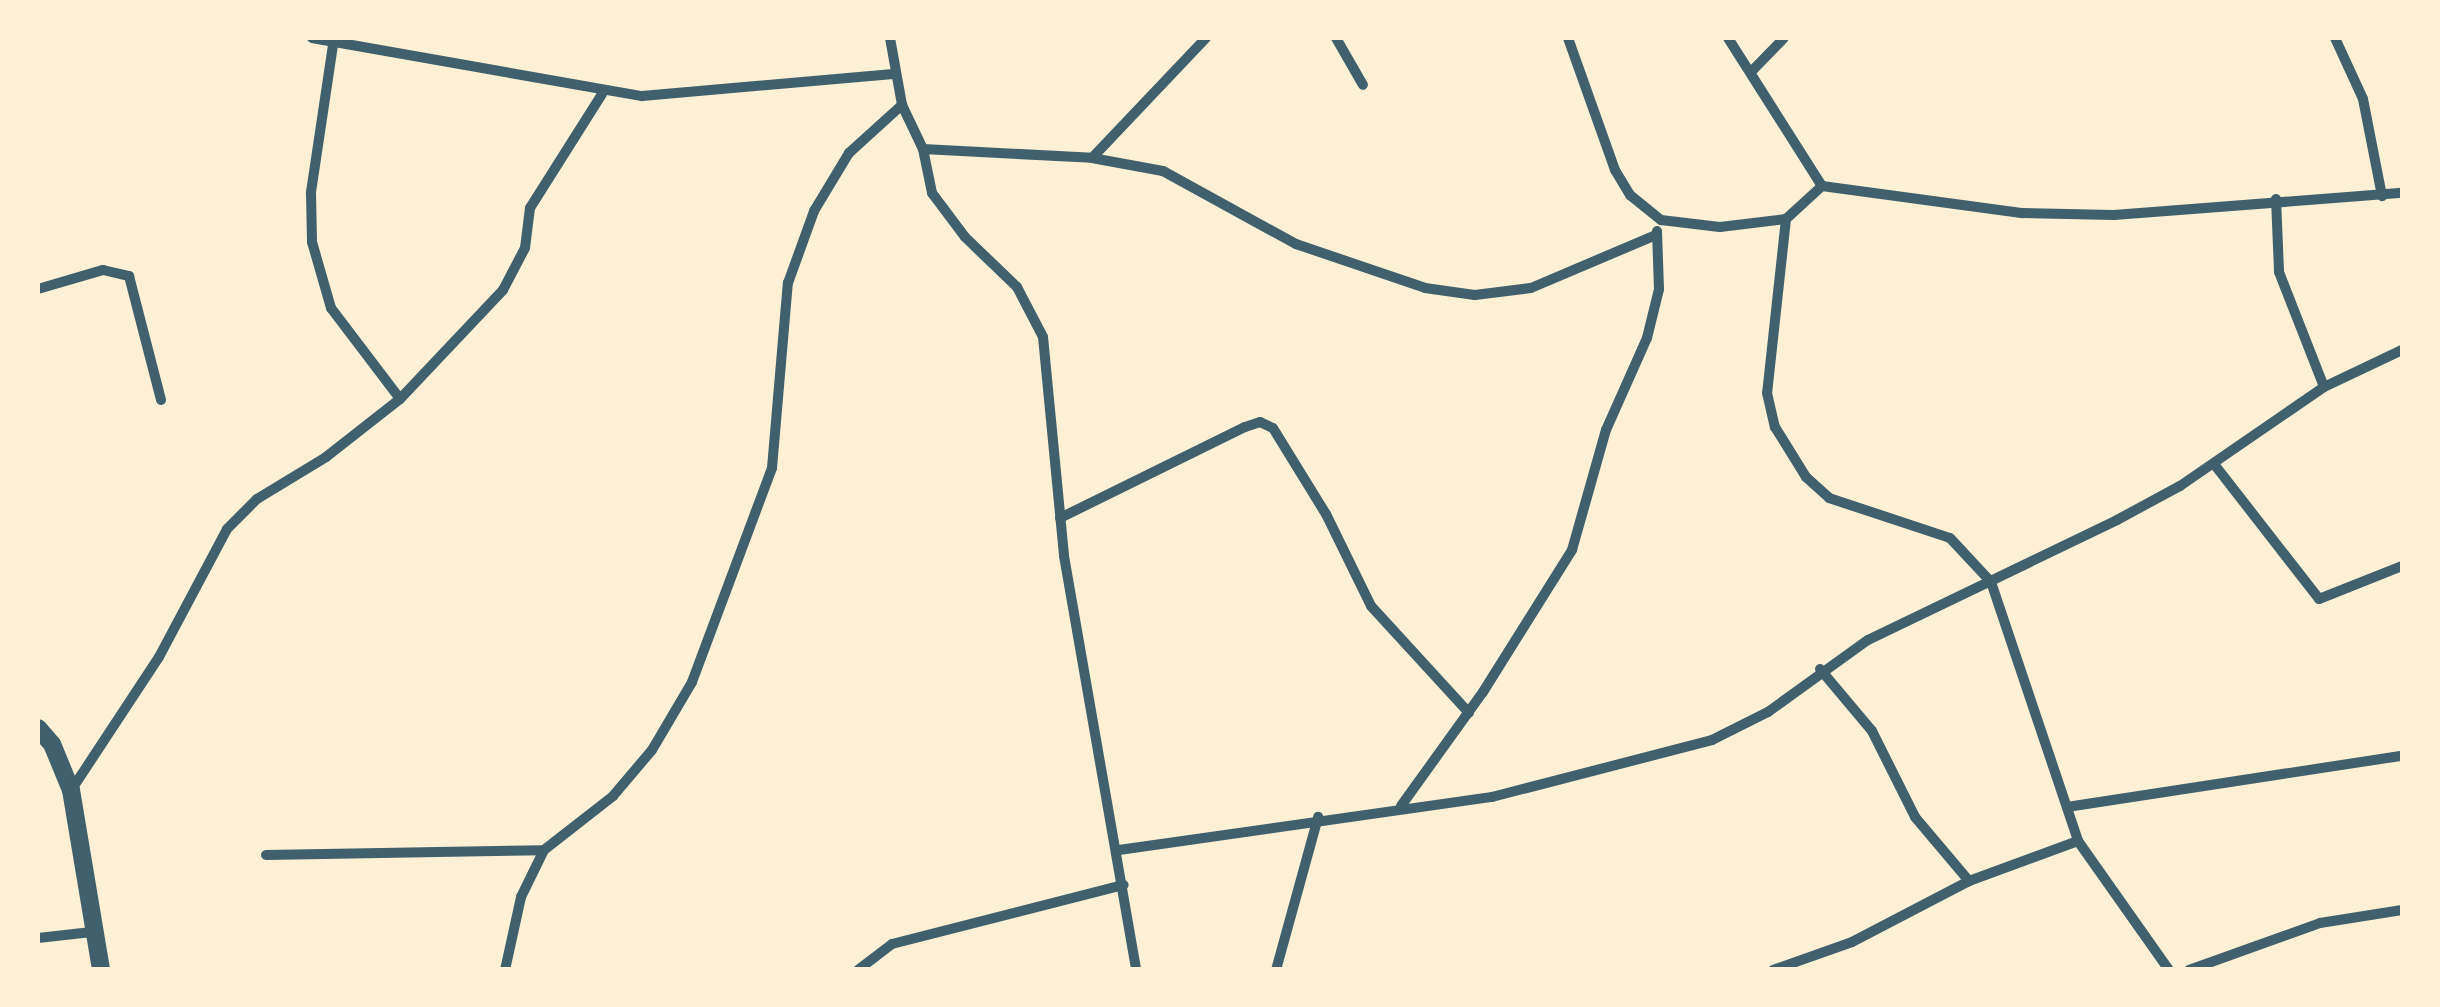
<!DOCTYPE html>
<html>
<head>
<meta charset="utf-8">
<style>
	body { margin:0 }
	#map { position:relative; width:2440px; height:1007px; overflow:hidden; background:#fdf0d5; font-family:Commissioner,sans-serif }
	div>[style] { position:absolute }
	.minor>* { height:10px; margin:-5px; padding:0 5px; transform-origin:5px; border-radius:5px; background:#3f606c }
	.tertiary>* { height:18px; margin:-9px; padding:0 9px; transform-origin:9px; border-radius:9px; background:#3f606c }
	span { translate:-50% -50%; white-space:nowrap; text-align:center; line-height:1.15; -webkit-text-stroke:8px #fdf0d5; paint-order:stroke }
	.frame { position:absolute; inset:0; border:40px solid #fdf0d5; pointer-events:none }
</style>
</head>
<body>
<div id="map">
	<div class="minor">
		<div style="left:312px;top:38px;width:335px;rotate:10deg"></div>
		<div style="left:642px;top:96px;width:252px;rotate:-5deg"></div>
		<div style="left:890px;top:38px;width:68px;rotate:79.8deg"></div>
		<div style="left:902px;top:105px;width:49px;rotate:64.5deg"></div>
		<div style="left:923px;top:149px;width:169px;rotate:3deg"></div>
		<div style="left:1092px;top:158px;width:72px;rotate:10.4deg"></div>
		<div style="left:1163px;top:171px;width:152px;rotate:28.8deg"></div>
		<div style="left:1296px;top:244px;width:136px;rotate:18.8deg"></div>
		<div style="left:1425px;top:288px;width:50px;rotate:8deg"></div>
		<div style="left:1475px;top:295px;width:56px;rotate:-7.1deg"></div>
		<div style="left:1531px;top:288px;width:136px;rotate:-23deg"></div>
		<div style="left:1336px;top:38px;width:54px;rotate:60.1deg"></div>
		<div style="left:1568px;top:38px;width:140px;rotate:70.4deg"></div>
		<div style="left:1615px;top:170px;width:29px;rotate:59deg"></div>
		<div style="left:1630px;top:195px;width:40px;rotate:39deg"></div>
		<div style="left:1661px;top:220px;width:59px;rotate:6.8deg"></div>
		<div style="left:1720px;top:227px;width:66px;rotate:-6.9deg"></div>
		<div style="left:1786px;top:219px;width:49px;rotate:-42.5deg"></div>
		<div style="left:1822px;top:186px;width:203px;rotate:7.7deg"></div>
		<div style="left:2023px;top:213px;width:91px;rotate:1.3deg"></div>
		<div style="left:2114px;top:215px;width:289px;rotate:-4.4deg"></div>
		<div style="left:1728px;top:38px;width:175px;rotate:57.6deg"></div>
		<div style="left:2335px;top:38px;width:67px;rotate:65.3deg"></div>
		<div style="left:2363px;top:99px;width:99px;rotate:78.9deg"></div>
		<div style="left:333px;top:45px;width:150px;rotate:98.5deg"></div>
		<div style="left:311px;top:193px;width:49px;rotate:88.8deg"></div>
		<div style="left:312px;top:242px;width:69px;rotate:73.9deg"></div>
		<div style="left:331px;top:308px;width:114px;rotate:52.8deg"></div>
		<div style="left:1751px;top:72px;width:47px;rotate:-45.9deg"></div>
		<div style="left:923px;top:149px;width:45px;rotate:78.4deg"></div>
		<div style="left:932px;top:193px;width:55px;rotate:53.1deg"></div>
		<div style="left:965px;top:237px;width:72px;rotate:43.9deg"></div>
		<div style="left:1017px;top:287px;width:56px;rotate:62.5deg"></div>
		<div style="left:1043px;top:337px;width:220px;rotate:84.5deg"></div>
		<div style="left:1064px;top:556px;width:420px;rotate:80.1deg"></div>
		<div style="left:1092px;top:158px;width:166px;rotate:-46.5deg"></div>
		<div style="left:2276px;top:199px;width:73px;rotate:87.6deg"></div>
		<div style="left:2279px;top:272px;width:123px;rotate:68.6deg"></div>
		<div style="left:1786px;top:219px;width:175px;rotate:96.2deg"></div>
		<div style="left:1767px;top:393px;width:35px;rotate:77deg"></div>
		<div style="left:1775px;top:427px;width:59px;rotate:58.2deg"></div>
		<div style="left:1806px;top:477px;width:31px;rotate:42deg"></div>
		<div style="left:1829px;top:498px;width:127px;rotate:18.3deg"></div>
		<div style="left:1950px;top:538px;width:60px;rotate:47deg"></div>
		<div style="left:1991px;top:582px;width:273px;rotate:71.4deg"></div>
		<div style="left:2078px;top:841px;width:158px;rotate:54.8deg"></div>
		<div style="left:38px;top:289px;width:68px;rotate:-16.3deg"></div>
		<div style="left:103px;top:270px;width:27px;rotate:13deg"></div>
		<div style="left:129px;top:276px;width:128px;rotate:75.5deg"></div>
		<div style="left:2214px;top:464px;width:171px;rotate:52.1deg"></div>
		<div style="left:2319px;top:599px;width:89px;rotate:-21.7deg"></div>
		<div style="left:1060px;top:518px;width:206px;rotate:-26.2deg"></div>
		<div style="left:1245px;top:427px;width:16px;rotate:-18deg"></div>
		<div style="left:1260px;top:422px;width:14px;rotate:25deg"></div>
		<div style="left:1273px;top:428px;width:101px;rotate:58.4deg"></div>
		<div style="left:1326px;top:514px;width:102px;rotate:63.9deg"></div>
		<div style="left:1371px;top:606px;width:145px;rotate:47.5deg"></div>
		<div style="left:1820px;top:669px;width:81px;rotate:50deg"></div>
		<div style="left:1872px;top:731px;width:96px;rotate:63.4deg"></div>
		<div style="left:1915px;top:817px;width:84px;rotate:49.8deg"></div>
		<div style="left:72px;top:789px;width:158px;rotate:-56.6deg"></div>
		<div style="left:159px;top:657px;width:145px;rotate:-62deg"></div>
		<div style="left:227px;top:529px;width:42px;rotate:-45deg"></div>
		<div style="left:257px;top:499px;width:81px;rotate:-31.3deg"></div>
		<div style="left:326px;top:457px;width:94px;rotate:-38.1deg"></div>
		<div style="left:400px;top:399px;width:150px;rotate:-46.6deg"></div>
		<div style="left:503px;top:290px;width:47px;rotate:-62.4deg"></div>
		<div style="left:525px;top:248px;width:40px;rotate:-82.9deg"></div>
		<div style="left:530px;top:208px;width:135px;rotate:-57.7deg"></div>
		<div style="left:1401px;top:806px;width:140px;rotate:-54.3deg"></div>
		<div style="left:1483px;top:692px;width:168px;rotate:-57.9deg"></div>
		<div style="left:1572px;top:550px;width:125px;rotate:-74.2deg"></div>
		<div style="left:1606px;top:430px;width:101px;rotate:-66deg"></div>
		<div style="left:1647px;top:338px;width:50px;rotate:-76.2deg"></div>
		<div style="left:1659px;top:289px;width:58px;rotate:-92deg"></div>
		<div style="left:2067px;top:807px;width:339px;rotate:-8.7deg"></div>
		<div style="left:1119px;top:850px;width:377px;rotate:-8.1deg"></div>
		<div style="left:1492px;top:797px;width:227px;rotate:-14.5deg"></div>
		<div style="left:1712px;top:740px;width:63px;rotate:-26.6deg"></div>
		<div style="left:1768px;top:712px;width:123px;rotate:-35.8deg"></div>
		<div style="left:1868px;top:640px;width:276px;rotate:-25.7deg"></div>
		<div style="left:2117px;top:520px;width:72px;rotate:-28.4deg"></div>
		<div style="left:2180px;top:486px;width:175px;rotate:-34.5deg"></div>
		<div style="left:2324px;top:387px;width:86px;rotate:-25.4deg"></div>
		<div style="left:266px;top:855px;width:278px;rotate:-1deg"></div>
		<div style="left:38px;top:938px;width:54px;rotate:-6.3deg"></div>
		<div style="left:505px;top:970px;width:75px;rotate:-77.6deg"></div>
		<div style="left:521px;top:897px;width:52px;rotate:-63.9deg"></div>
		<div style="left:544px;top:850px;width:88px;rotate:-38deg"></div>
		<div style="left:613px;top:796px;width:60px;rotate:-49.7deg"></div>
		<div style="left:652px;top:750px;width:79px;rotate:-59.5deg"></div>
		<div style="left:692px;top:682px;width:228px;rotate:-69.5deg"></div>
		<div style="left:772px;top:468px;width:186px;rotate:-85.1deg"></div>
		<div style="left:788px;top:283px;width:77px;rotate:-70.1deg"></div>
		<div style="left:814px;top:211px;width:68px;rotate:-58.9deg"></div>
		<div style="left:849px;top:153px;width:72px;rotate:-42.2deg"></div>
		<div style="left:858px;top:970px;width:43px;rotate:-37.4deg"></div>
		<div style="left:892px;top:944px;width:239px;rotate:-14.3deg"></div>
		<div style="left:1276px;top:970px;width:159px;rotate:-74.6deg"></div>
		<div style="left:1773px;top:970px;width:84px;rotate:-19.5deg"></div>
		<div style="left:1852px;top:942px;width:132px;rotate:-27.5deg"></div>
		<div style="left:1969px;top:881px;width:116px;rotate:-20.2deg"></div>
		<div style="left:2189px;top:970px;width:139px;rotate:-19.7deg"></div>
		<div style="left:2320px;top:923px;width:83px;rotate:-9deg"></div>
	</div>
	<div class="tertiary">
		<div style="left:38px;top:728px;width:21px;rotate:49deg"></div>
		<div style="left:52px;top:744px;width:50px;rotate:67.6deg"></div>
		<div style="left:71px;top:790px;width:182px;rotate:80.5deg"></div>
	</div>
	<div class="frame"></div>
</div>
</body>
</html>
